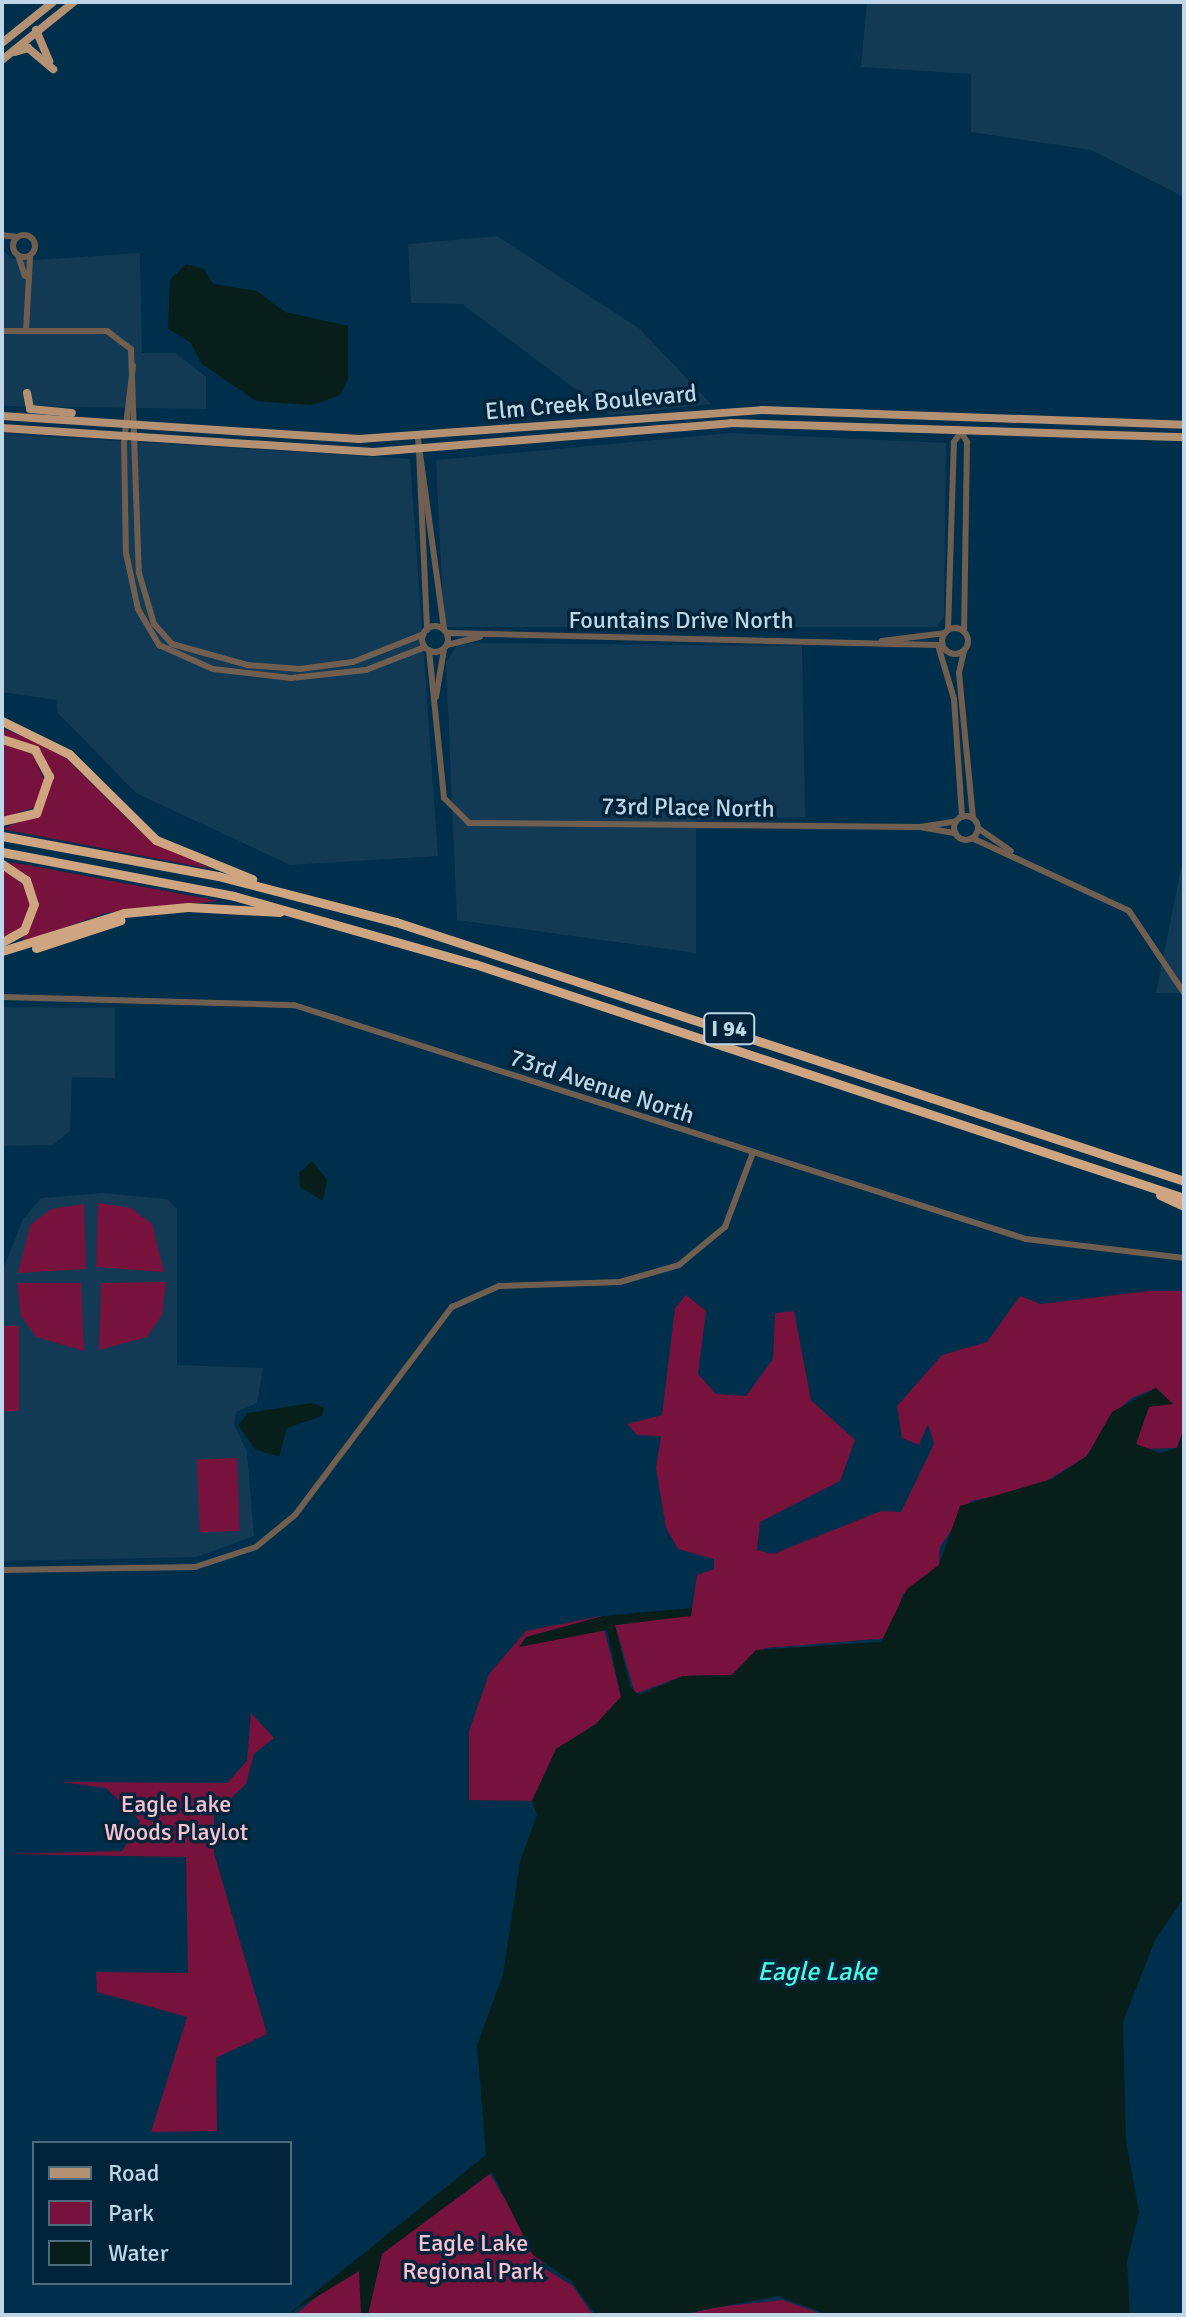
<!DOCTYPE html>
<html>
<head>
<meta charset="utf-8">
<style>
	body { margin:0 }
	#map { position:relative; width:1186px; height:2317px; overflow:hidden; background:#002f4b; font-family:Signika,sans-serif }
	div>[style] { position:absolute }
	.built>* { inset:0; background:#123a54 }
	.green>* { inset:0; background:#76123b; transform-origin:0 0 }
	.water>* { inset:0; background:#071e1b }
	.minor>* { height:6px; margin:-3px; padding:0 3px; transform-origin:3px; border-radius:3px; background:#705f50 }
	.minor>.ring { margin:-3px; padding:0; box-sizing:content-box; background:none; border:6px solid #705f50; border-radius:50% }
	.major>* { height:8px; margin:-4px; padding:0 4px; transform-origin:4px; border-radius:4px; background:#b49172 }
	.highway>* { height:9px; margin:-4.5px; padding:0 4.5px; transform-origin:4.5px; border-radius:4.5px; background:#cfa480 }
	span { translate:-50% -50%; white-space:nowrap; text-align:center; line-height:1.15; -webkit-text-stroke:7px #02243a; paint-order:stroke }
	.shield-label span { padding:2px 6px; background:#02243a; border:2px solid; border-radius:6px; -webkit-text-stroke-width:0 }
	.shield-label { font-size:22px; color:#bfd6e8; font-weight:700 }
	.street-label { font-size:24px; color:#bfd6e8 }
	.park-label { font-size:24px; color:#fcc0cf }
	.water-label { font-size:26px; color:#49fbe4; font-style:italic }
	.frame { position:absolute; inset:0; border:4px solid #bfd6e8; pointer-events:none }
	.legend { position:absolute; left:32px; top:2141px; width:260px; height:144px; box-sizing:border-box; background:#02243a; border:2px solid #4e6b80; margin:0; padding:10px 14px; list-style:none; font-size:24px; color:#bfd6e8 }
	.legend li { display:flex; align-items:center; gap:16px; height:40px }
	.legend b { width:40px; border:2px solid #4e6b80 }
</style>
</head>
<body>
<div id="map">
	<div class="built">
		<div style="clip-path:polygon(867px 2px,1184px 2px,1184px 197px,1091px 150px,971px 132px,971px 74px,861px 67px)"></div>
		<div style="clip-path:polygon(497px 236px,640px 329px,711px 404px,610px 415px,462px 304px,411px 303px,408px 244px)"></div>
		<div style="clip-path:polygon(2px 249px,12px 259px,36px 260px,140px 253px,142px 353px,176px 353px,206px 377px,206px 409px,2px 406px)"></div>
		<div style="clip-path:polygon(730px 433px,946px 443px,944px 616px,937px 627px,444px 627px,436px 460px)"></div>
		<div style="clip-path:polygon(2px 434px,410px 459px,438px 856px,290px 865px,136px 793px,58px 713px,56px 700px,2px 692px)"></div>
		<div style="clip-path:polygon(473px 643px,802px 646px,805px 817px,696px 820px,696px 953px,457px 920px,446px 662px,457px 645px)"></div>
		<div style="clip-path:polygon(1184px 853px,1184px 993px,1156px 993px)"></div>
		<div style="clip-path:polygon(2px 1007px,115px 1008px,115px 1078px,72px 1077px,70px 1131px,53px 1145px,2px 1146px)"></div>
		<div style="clip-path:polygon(103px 1193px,167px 1199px,177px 1209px,177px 1365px,263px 1368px,257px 1403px,236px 1412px,234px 1424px,247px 1452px,254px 1536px,197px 1557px,2px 1561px,2px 1272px,23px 1219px,41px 1198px)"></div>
	</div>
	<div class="green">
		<div style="clip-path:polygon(2px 728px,60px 752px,140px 831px,211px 869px,2px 829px,38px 813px,52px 779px,37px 748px,2px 736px)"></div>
		<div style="clip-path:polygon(2px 743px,33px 754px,45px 782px,36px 807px,2px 818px)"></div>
		<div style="clip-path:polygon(3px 862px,22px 864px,219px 901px,106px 913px,21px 943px,37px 900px,29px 878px)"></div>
		<div style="clip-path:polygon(2px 868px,27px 888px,30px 908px,19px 931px,2px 939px)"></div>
		<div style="clip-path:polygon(98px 1203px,131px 1208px,152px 1224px,164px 1272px,96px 1267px)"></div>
		<div style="clip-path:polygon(84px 1204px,86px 1269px,18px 1273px,30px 1225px,51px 1209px)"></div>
		<div style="clip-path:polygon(166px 1282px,162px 1315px,147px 1337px,99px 1350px,101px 1283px)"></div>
		<div style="clip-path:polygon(17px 1283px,81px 1283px,84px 1351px,36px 1337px,21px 1316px)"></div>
		<div style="clip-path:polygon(1148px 1291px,1184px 1291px,1184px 1428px,1177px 1448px,1140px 1449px,1133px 1438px,1156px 1388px,1132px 1398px,1110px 1416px,1087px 1456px,1035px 1488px,971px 1501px,940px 1547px,939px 1565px,903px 1594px,889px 1638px,765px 1648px,732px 1675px,683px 1676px,635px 1694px,615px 1625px,691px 1615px,697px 1575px,714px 1569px,714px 1559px,678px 1549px,666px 1528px,656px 1468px,661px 1436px,637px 1435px,627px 1424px,662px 1415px,675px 1308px,686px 1295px,706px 1311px,698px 1374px,716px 1394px,746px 1396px,773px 1359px,775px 1313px,794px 1311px,811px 1400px,855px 1440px,840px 1481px,760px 1522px,757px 1550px,773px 1554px,881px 1511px,901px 1512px,934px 1444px,928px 1424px,919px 1445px,902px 1438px,897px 1406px,942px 1355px,987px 1342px,1020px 1296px,1041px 1304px)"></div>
		<div style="left:2px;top:1326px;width:17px;height:85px"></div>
		<div style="left:237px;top:1458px;width:73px;height:40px;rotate:88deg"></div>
		<div style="clip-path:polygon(601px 1616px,621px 1697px,596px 1724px,556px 1749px,532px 1801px,469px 1800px,469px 1731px,489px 1674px,526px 1631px)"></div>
		<div style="clip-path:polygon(251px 1713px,274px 1738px,254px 1754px,246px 1784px,214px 1815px,214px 1853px,267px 2034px,216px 2058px,217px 2131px,151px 2132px,187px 2017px,97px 1992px,96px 1972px,188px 1973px,186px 1857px,2px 1854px,122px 1851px,140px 1821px,106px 1788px,61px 1782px,227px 1783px,247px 1761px)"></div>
		<div style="clip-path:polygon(490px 2174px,547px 2270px,573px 2286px,593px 2315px,295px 2315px,358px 2262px,386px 2250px)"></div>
		<div style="clip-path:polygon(783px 2300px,825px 2315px,683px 2315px,716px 2307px)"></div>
	</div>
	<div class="water">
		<div style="clip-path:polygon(186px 264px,204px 269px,213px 284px,257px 291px,285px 312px,348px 326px,348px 379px,340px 395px,312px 405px,256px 401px,202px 364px,190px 342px,168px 329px,170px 280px)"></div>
		<div style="clip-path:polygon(312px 1161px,327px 1180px,323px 1201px,300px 1187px,299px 1173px)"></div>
		<div style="clip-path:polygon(1156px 1388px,1173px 1404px,1149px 1407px,1136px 1444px,1160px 1453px,1177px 1448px,1184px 1428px,1184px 1898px,1155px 1940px,1123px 2022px,1126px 2141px,1139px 2212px,1127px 2262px,1130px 2315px,828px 2315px,778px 2296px,677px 2315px,596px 2315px,571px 2281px,533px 2255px,492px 2172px,382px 2254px,368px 2315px,361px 2315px,359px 2271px,287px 2315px,486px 2155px,477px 2045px,503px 1975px,520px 1862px,537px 1815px,532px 1801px,556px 1749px,596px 1724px,621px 1697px,607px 1630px,519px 1647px,526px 1637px,603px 1616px,692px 1608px,691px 1616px,615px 1625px,630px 1687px,639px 1695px,683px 1676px,732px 1675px,756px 1650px,881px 1642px,907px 1589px,939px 1565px,960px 1506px,1052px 1479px,1087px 1456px,1112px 1412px)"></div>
		<div style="clip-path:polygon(312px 1403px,324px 1408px,322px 1416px,287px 1428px,279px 1457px,255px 1449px,238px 1425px,248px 1413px)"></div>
	</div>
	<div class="minor">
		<div class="ring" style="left:13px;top:235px;width:16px;height:16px"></div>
		<div style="left:2px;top:235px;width:15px;rotate:8deg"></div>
		<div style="left:18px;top:255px;width:22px;rotate:72deg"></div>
		<div style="left:2px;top:331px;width:105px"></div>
		<div style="left:107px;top:331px;width:30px;rotate:37deg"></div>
		<div style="left:131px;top:349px;width:224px;rotate:88deg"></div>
		<div style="left:139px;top:573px;width:53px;rotate:73.6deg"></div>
		<div style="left:154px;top:624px;width:27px;rotate:48deg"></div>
		<div style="left:172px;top:644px;width:78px;rotate:15.6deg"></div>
		<div style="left:247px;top:665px;width:53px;rotate:4.3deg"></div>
		<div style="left:300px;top:669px;width:53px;rotate:-7.5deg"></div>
		<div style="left:353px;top:662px;width:76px;rotate:-21.5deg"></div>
		<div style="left:26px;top:331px;width:75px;rotate:-86.9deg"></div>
		<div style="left:133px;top:366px;width:78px;rotate:96.7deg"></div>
		<div style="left:124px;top:443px;width:110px;rotate:89deg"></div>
		<div style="left:126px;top:553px;width:57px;rotate:77.9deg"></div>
		<div style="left:138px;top:609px;width:42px;rotate:59.7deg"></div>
		<div style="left:159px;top:645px;width:59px;rotate:24deg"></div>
		<div style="left:213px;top:669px;width:79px;rotate:6.6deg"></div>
		<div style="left:291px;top:678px;width:75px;rotate:-6.1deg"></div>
		<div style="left:366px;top:670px;width:63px;rotate:-21.3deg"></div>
		<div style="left:418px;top:439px;width:193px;rotate:82.2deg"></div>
		<div style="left:419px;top:451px;width:179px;rotate:87.4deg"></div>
		<div class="ring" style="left:422px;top:626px;width:20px;height:20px"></div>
		<div class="ring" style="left:942px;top:628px;width:20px;height:20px"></div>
		<div style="left:948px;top:630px;width:188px;rotate:-88.2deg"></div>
		<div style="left:954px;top:442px;width:12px;rotate:-55deg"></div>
		<div style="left:961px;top:432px;width:12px;rotate:59deg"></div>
		<div style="left:967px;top:442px;width:190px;rotate:90.9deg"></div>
		<div style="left:447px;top:633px;width:491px;rotate:1.4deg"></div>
		<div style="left:938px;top:645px;width:56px;rotate:73.5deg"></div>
		<div style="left:954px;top:699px;width:117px;rotate:86.1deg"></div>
		<div style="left:882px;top:641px;width:64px;rotate:-7.2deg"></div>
		<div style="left:447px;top:645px;width:34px;rotate:-14deg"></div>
		<div style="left:429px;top:650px;width:149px;rotate:84.2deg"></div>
		<div style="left:444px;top:798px;width:35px;rotate:45deg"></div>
		<div style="left:469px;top:823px;width:451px;rotate:0.5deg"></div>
		<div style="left:920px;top:827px;width:36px;rotate:-9deg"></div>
		<div style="left:964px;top:651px;width:23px;rotate:103deg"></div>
		<div style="left:959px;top:673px;width:146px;rotate:84.5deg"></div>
		<div style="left:436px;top:697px;width:49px;rotate:-80.5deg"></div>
		<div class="ring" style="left:954px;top:816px;width:18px;height:18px"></div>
		<div style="left:920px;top:827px;width:36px;rotate:10deg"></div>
		<div style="left:978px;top:828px;width:40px;rotate:34.9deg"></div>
		<div style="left:972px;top:838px;width:173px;rotate:24.9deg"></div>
		<div style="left:1129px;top:911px;width:99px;rotate:56.1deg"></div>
		<div style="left:2px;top:997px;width:292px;rotate:1.6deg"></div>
		<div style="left:294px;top:1005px;width:768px;rotate:17.73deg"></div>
		<div style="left:1026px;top:1239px;width:159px;rotate:6.9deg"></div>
		<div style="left:2px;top:1570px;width:193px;rotate:-0.9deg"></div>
		<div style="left:195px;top:1567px;width:64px;rotate:-18.2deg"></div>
		<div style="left:256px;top:1547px;width:50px;rotate:-39.4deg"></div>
		<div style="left:295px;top:1515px;width:261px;rotate:-53deg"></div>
		<div style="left:452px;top:1307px;width:51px;rotate:-24.1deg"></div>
		<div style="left:499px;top:1286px;width:121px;rotate:-1.9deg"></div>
		<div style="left:620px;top:1282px;width:61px;rotate:-16.1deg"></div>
		<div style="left:679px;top:1265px;width:60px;rotate:-39.6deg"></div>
		<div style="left:725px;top:1227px;width:77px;rotate:-69.4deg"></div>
	</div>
	<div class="major">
		<div style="left:36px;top:30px;width:34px;rotate:67deg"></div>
		<div style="left:2px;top:43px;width:65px;rotate:-38.8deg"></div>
		<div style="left:15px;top:52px;width:14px;rotate:-17deg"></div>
		<div style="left:28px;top:48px;width:33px;rotate:40deg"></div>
		<div style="left:2px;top:60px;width:92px;rotate:-38.9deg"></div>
		<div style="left:27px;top:393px;width:16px;rotate:79deg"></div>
		<div style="left:30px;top:409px;width:42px;rotate:5.4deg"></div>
		<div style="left:2px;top:416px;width:358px;rotate:3.7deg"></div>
		<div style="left:359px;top:439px;width:404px;rotate:-4.1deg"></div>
		<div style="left:762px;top:410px;width:422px;rotate:2deg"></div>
		<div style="left:2px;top:428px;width:372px;rotate:3.7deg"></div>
		<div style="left:373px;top:452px;width:359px;rotate:-4.6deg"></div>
		<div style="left:731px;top:423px;width:453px;rotate:1.8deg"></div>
	</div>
	<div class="highway">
		<div style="left:2px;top:721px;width:75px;rotate:26.2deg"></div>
		<div style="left:69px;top:754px;width:122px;rotate:44.7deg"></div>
		<div style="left:156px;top:840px;width:104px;rotate:22.1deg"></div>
		<div style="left:2px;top:739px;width:35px;rotate:18deg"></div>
		<div style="left:35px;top:750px;width:30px;rotate:62deg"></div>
		<div style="left:49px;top:776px;width:39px;rotate:109deg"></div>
		<div style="left:36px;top:813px;width:35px;rotate:167deg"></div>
		<div style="left:2px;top:836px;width:220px;rotate:10.5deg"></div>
		<div style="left:218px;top:876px;width:184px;rotate:14.5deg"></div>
		<div style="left:396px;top:922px;width:829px;rotate:18.19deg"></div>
		<div style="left:2px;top:852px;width:236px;rotate:10.7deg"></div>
		<div style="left:234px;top:896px;width:250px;rotate:15.8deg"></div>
		<div style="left:475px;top:964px;width:747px;rotate:18.27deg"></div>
		<div style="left:2px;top:864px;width:29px;rotate:34deg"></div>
		<div style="left:26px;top:880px;width:25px;rotate:72deg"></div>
		<div style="left:34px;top:904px;width:28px;rotate:111deg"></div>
		<div style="left:24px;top:930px;width:25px;rotate:151deg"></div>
		<div style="left:36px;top:948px;width:89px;rotate:-18.2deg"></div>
		<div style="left:2px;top:951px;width:128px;rotate:-17.3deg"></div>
		<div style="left:124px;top:913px;width:64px;rotate:-5.4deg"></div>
		<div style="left:188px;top:907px;width:92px;rotate:3.1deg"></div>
		<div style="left:1160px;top:1195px;width:26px;rotate:25deg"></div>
	</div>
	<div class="shield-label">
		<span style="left:729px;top:1029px">I 94</span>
	</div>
	<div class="street-label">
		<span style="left:591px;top:403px;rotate:-5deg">Elm Creek Boulevard</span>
		<span style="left:681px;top:621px">Fountains Drive North</span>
		<span style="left:688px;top:808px;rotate:1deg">73rd Place North</span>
		<span style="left:602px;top:1087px;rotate:18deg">73rd Avenue North</span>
	</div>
	<div class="park-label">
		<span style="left:176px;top:1819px">Eagle Lake<br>Woods Playlot</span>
		<span style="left:473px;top:2258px">Eagle Lake<br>Regional Park</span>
	</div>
	<div class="water-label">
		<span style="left:817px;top:1973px">Eagle Lake</span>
	</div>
	<div class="frame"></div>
	<ul class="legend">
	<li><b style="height:10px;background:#b49172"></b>Road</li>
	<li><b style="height:22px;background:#76123b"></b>Park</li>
	<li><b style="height:22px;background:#071e1b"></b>Water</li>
	</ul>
</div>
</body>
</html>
